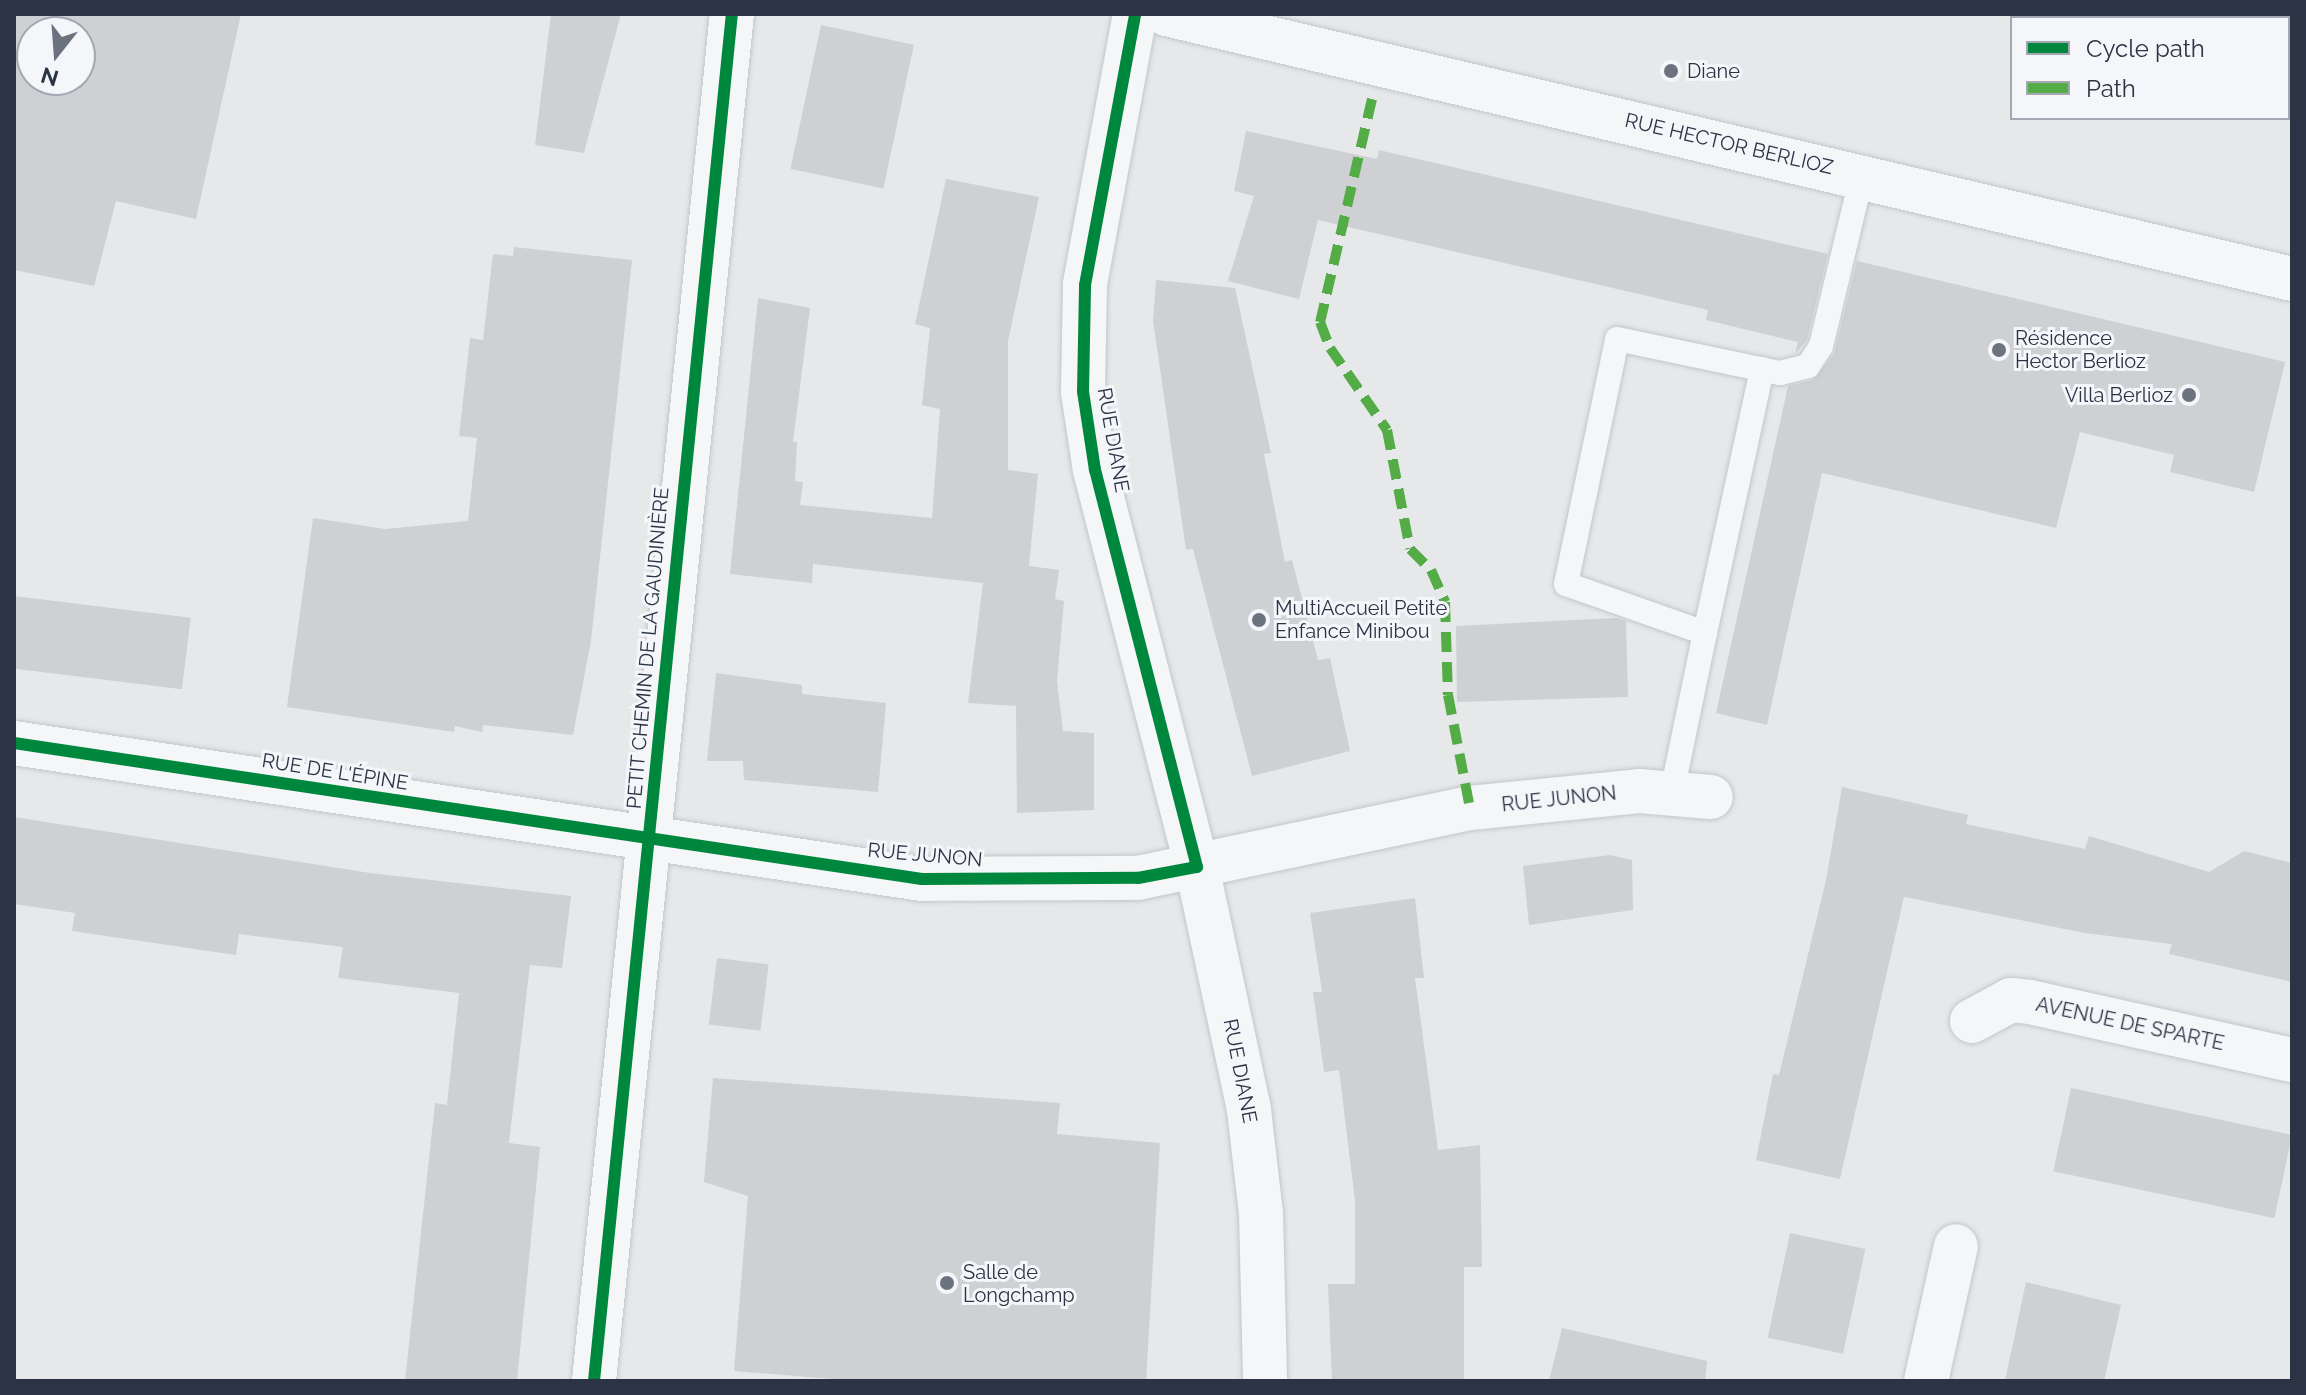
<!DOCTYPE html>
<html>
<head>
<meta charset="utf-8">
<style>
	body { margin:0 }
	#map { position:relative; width:2306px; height:1395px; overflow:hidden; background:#e6e8ea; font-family:Raleway,sans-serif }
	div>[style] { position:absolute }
	.building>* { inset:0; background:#ced0d3; transform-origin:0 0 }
	.roads { filter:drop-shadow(0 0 2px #c4c6c8) drop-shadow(0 0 2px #c4c6c8) }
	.service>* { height:24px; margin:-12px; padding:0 12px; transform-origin:12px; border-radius:12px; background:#f5f6f7 }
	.minor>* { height:44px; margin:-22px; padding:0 22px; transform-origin:22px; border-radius:22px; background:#f5f6f7 }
	.quiet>* { height:10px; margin-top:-5px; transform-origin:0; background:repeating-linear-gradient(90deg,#54ac47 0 20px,transparent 0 30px) }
	.cycleway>* { height:12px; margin:-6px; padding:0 6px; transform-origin:6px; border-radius:6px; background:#00873e }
	.dots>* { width:22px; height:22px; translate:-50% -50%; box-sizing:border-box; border:4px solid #f4f6f9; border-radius:50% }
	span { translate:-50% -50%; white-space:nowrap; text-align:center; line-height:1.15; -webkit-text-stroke:6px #f4f6f9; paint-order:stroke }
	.poi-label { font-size:20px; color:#2b3445 }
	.left { translate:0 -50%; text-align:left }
	.right { translate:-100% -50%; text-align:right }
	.street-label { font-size:20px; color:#2b3445 }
	.frame { position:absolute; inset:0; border:16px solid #2b3445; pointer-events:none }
	.legend { position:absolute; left:2010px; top:16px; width:280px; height:104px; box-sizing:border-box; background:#f4f6f9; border:2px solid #a4a8b1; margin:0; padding:10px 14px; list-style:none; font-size:24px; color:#2b3445 }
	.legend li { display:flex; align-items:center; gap:16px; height:40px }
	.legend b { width:40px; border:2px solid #a4a8b1 }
	.north { position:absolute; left:16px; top:16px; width:80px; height:80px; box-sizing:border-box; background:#f4f6f9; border:2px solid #a4a8b1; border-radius:50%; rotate:197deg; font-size:22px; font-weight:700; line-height:32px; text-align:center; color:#2b3445 }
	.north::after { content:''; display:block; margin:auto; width:28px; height:36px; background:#6c737f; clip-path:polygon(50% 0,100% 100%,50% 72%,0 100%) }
</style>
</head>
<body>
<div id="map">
	<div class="building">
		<div style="clip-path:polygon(evenodd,14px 14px,241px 14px,196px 219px,116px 201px,94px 286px,14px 270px,14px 14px,32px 32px,80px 32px,80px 80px,32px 80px,32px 32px)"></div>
		<div style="clip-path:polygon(551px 14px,621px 14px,584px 153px,535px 145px)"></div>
		<div style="left:821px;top:25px;width:95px;height:147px;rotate:12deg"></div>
		<div style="clip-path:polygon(1246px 131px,1377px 159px,1379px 150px,1828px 254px,1807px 340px,1795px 354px,1798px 342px,1706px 320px,1708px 310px,1318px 220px,1299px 299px,1228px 281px,1254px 196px,1234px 191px)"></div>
		<div style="clip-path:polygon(946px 179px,1039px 197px,1008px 341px,1008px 470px,1038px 474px,1029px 566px,1059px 570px,1055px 599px,1064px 601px,1057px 681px,1063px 731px,1094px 733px,1094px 810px,1017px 813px,1016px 706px,968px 703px,983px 583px,813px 564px,812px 583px,730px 574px,758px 298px,810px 308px,793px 442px,797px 442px,795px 481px,803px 482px,800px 505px,932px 518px,940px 409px,922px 405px,930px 328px,915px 324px)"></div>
		<div style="clip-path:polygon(514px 247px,632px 260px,591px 641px,573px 735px,483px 725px,482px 732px,455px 726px,454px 732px,287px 707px,313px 518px,385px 529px,468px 521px,477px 438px,459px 436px,470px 338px,483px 340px,493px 254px,513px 256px)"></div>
		<div style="clip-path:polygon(1857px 261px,2285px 362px,2254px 492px,2170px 472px,2174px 455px,2080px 432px,2056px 528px,1822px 473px,1767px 725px,1716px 713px,1788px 386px,1813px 380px,1834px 354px)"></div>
		<div style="clip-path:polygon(1156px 280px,1235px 288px,1271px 453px,1264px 454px,1285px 562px,1292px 560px,1318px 660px,1330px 658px,1350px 751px,1252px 776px,1193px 549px,1186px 550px,1153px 320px)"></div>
		<div style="left:14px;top:596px;width:178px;height:72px;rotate:7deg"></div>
		<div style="clip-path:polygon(1616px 618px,1626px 621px,1628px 697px,1457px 702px,1456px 626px)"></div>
		<div style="clip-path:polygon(716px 673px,802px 685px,802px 694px,886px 703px,878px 792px,744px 780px,743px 761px,707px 761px)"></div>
		<div style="clip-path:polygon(1842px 787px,1968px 815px,1966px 824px,2085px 849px,2089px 836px,2209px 872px,2244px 851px,2292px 863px,2292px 982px,2169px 954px,2172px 944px,2085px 933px,1904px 897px,1840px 1179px,1756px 1160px,1773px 1074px,1779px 1075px,1826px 880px)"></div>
		<div style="clip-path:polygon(14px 817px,370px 873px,571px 896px,562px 968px,530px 965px,509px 1143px,540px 1147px,517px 1381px,405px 1381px,435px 1103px,447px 1105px,459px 993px,338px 978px,343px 947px,239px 934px,236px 955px,72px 931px,75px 913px,14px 904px)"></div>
		<div style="clip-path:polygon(1610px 855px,1632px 860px,1633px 910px,1529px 925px,1523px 866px)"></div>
		<div style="clip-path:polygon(1415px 898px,1424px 978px,1415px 978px,1438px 1150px,1480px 1145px,1482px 1267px,1464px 1267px,1464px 1381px,1332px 1381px,1328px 1284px,1355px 1284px,1355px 1201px,1339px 1070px,1324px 1072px,1313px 992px,1322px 992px,1310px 913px)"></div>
		<div style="left:717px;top:958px;width:52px;height:67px;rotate:7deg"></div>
		<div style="clip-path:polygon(713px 1078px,1060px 1103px,1057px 1134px,1160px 1143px,1146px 1381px,858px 1381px,734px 1371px,748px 1196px,704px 1182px)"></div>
		<div style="left:2071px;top:1088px;width:226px;height:85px;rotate:12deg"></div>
		<div style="left:1790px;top:1233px;width:77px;height:107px;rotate:12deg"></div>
		<div style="clip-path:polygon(2026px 1282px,2121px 1305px,2104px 1381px,2005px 1381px)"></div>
		<div style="clip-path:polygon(1562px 1328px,1707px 1361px,1705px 1381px,1549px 1381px)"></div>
	</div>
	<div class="roads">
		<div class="service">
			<div style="left:1705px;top:633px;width:270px;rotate:-77.8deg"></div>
			<div style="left:1672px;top:792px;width:162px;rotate:-78.3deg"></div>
			<div style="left:1705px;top:633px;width:147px;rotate:-160.6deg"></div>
			<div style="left:1566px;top:584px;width:250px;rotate:-78.2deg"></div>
			<div style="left:1617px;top:339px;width:167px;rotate:11.8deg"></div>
			<div style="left:1780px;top:373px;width:29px;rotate:-14deg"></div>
			<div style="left:1808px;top:366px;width:24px;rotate:-57deg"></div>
			<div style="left:1821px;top:346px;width:176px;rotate:-76.5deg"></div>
		</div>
		<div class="minor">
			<div style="left:1135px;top:14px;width:276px;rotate:100.5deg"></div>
			<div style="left:1085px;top:285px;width:107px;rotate:91.1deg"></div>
			<div style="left:1083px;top:392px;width:79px;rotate:81.3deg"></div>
			<div style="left:1095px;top:470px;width:410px;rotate:75.6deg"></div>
			<div style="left:1197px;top:867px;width:249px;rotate:77.9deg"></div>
			<div style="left:1249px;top:1110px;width:104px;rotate:83.4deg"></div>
			<div style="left:1261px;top:1213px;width:168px;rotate:88.6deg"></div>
			<div style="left:1166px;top:14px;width:1157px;rotate:13.24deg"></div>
			<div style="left:14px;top:743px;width:918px;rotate:8.52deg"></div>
			<div style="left:922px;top:879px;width:216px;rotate:-0.3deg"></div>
			<div style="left:1138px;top:878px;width:339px;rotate:-11.9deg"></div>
			<div style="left:1470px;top:808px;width:170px;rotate:-5.7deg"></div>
			<div style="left:1639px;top:791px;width:72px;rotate:4.8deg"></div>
			<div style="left:1972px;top:1021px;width:44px;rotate:-28.3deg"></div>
			<div style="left:2011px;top:1000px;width:19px;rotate:6deg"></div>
			<div style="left:2030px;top:1002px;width:268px;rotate:12.5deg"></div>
			<div style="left:594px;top:1381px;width:1374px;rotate:-84.24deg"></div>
			<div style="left:1926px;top:1381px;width:138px;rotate:-77.5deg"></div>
		</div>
	</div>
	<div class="quiet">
		<div style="left:1372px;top:99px;width:229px;rotate:103.1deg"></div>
		<div style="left:1320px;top:322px;width:28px;rotate:69deg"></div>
		<div style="left:1330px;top:348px;width:100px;rotate:55.2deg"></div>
		<div style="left:1387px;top:430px;width:121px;rotate:79.1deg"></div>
		<div style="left:1410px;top:549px;width:30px;rotate:45deg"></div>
		<div style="left:1431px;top:570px;width:35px;rotate:66deg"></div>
		<div style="left:1445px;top:602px;width:93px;rotate:88.2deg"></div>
		<div style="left:1448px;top:695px;width:115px;rotate:79deg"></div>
	</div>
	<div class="cycleway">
		<div style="left:14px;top:743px;width:918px;rotate:8.52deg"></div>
		<div style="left:922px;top:879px;width:216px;rotate:-0.3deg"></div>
		<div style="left:1138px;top:878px;width:60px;rotate:-10.6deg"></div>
		<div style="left:1197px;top:867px;width:410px;rotate:-104.4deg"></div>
		<div style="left:1095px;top:470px;width:79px;rotate:-98.7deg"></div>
		<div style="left:1083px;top:392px;width:107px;rotate:-88.9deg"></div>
		<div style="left:1085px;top:285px;width:276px;rotate:-79.5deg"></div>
		<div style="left:594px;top:1381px;width:1374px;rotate:-84.24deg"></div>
	</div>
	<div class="dots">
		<div style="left:1671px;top:71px;background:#6c737f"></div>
		<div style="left:1999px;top:350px;background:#6c737f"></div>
		<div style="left:2189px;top:395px;background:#6c737f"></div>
		<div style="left:1259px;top:620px;background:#6c737f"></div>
		<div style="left:947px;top:1283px;background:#6c737f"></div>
	</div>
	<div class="poi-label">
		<span class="left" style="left:1687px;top:71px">Diane</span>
		<span class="left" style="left:2015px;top:350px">Résidence<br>Hector Berlioz</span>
		<span class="right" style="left:2173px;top:395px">Villa Berlioz</span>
		<span class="left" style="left:1275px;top:620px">MultiAccueil Petite<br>Enfance Minibou</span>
		<span class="left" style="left:963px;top:1284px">Salle de<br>Longchamp</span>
	</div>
	<div class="street-label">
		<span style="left:1729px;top:144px;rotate:13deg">RUE HECTOR BERLIOZ</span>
		<span style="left:1113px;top:440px;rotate:80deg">RUE DIANE</span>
		<span style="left:648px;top:648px;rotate:-85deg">PETIT CHEMIN DE LA GAUDINIÈRE</span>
		<span style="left:335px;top:772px;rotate:9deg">RUE DE L'ÉPINE</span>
		<span style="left:1559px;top:799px;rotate:-6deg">RUE JUNON</span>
		<span style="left:925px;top:855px;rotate:5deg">RUE JUNON</span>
		<span style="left:2130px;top:1024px;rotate:12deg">AVENUE DE SPARTE</span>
		<span style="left:1240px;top:1071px;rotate:79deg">RUE DIANE</span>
	</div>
	<div class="frame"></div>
	<ul class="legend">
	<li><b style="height:10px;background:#00873e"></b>Cycle path</li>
	<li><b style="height:10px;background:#54ac47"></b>Path</li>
	</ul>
	<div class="north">N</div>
</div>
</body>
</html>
